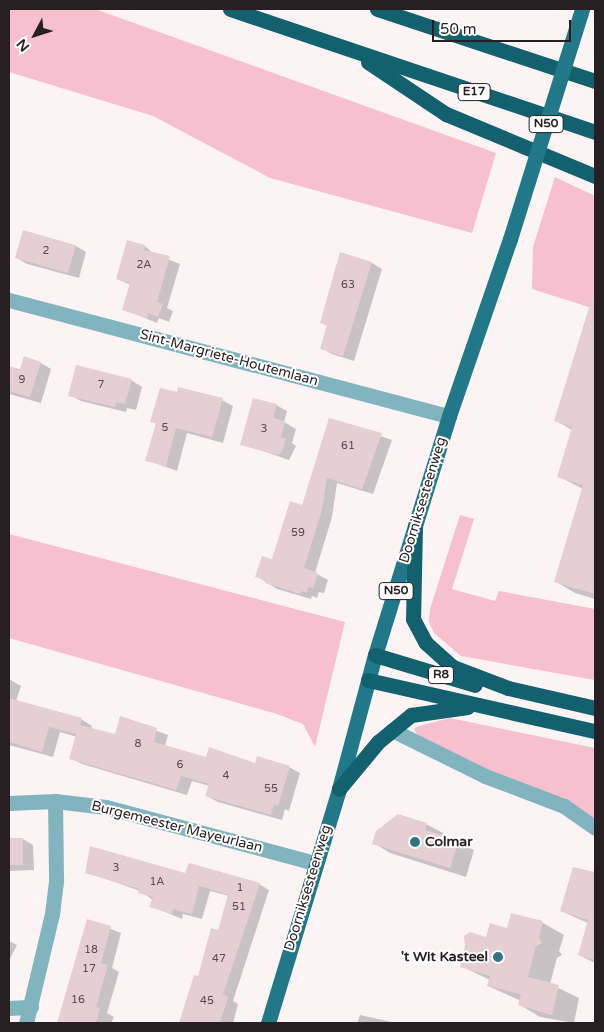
<!DOCTYPE html>
<html>
<head>
<meta charset="utf-8">
<style>
	body { margin:0 }
	#map { position:relative; width:604px; height:1032px; overflow:hidden; background:#fcf3f5; font-family:"Varela Round",sans-serif }
	div>[style] { position:absolute }
	.green>* { inset:0; background:#f7c0cf }
	.shadow>* { inset:0; background:#0003; transform-origin:0 0 }
	.building>* { inset:0; background:#e5ced4; transform-origin:0 0 }
	.minor>* { height:15px; margin:-7.5px; padding:0 7.5px; transform-origin:7.5px; border-radius:7.5px; background:#82b4bf }
	.primary>* { height:15px; margin:-7.5px; padding:0 7.5px; transform-origin:7.5px; border-radius:7.5px; background:#217889 }
	.motorway>* { height:15px; margin:-7.5px; padding:0 7.5px; transform-origin:7.5px; border-radius:7.5px; background:#13606e }
	.primary-bridge>* { height:15px; margin:-7.5px; padding:0 7.5px; transform-origin:7.5px; border-radius:7.5px; background:#217889 }
	.dots>* { width:14px; height:14px; translate:-50% -50%; box-sizing:border-box; border:2px solid #fff; border-radius:50% }
	span { translate:-50% -50%; white-space:nowrap; text-align:center; line-height:1.15; -webkit-text-stroke:4px #fff; paint-order:stroke }
	.number-label { font-size:11px; color:#564b4e }
	.number-label span { -webkit-text-stroke-width:0 }
	.shield-label span { padding:1px 4px; background:#fff; border:1px solid; border-radius:4px; -webkit-text-stroke-width:0 }
	.shield-label { font-size:12px; color:#271f21; font-weight:700 }
	.street-label { font-size:14px; color:#271f21 }
	.poi-label { font-size:14px; color:#271f21; font-weight:700 }
	.left { translate:0 -50%; text-align:left }
	.right { translate:-100% -50%; text-align:right }
	.frame { position:absolute; inset:0; border:10px solid #271f21; pointer-events:none }
	.north { position:absolute; left:10px; top:10px; width:50px; height:50px; -webkit-text-stroke:4px #fff; paint-order:stroke; rotate:230deg; font-size:14px; font-weight:700; line-height:20px; text-align:center; color:#271f21 }
	.north::after { content:''; display:block; margin:auto; width:18px; height:22px; background:#271f21; clip-path:polygon(50% 0,100% 100%,50% 72%,0 100%) }
	.scale { position:absolute; left:432px; top:20px; width:139px; height:22px; box-sizing:border-box; border:2px solid #271f21; border-top:0; padding-left:6px; font-size:15px; line-height:18px; white-space:nowrap; color:#271f21; -webkit-text-stroke:4px #fff; paint-order:stroke }
</style>
</head>
<body>
<div id="map">
	<div class="green">
		<div style="clip-path:polygon(9px 9px,95px 9px,496px 153px,472px 233px,270px 178px,153px 116px,9px 72px)"></div>
		<div style="clip-path:polygon(555px 177px,595px 196px,595px 309px,532px 289px,533px 247px)"></div>
		<div style="clip-path:polygon(460px 515px,474px 519px,452px 589px,495px 601px,499px 591px,595px 609px,595px 680px,461px 656px,434px 633px,429px 622px,430px 609px)"></div>
		<div style="clip-path:polygon(9px 534px,345px 622px,315px 747px,303px 724px,277px 714px,9px 638px)"></div>
		<div style="clip-path:polygon(450px 718px,595px 748px,595px 823px,417px 735px,414px 729px,419px 726px)"></div>
	</div>
	<div class="shadow">
		<div style="clip-path:polygon(76px 246px,86px 252px,79px 278px,27px 264px,17px 258px)"></div>
		<div style="clip-path:polygon(145px 246px,154px 254px,180px 264px,167px 308px,173px 311px,169px 322px,159px 318px,157px 323px,123px 309px,131px 285px,117px 279px)"></div>
		<div style="clip-path:polygon(372px 263px,382px 269px,354px 361px,332px 354px,321px 348px,328px 326px,321px 323px)"></div>
		<div style="clip-path:polygon(585px 326px,595px 329px,595px 599px,575px 593px,555px 581px,583px 489px,558px 476px,572px 430px,555px 420px)"></div>
		<div style="clip-path:polygon(41px 363px,51px 369px,41px 403px,9px 394px,9px 367px,21px 371px)"></div>
		<div style="clip-path:polygon(131px 380px,142px 387px,136px 410px,127px 408px,126px 412px,81px 401px,70px 395px)"></div>
		<div style="clip-path:polygon(178px 394px,222px 400px,233px 406px,223px 443px,187px 433px,177px 471px,147px 460px,157px 424px,152px 421px)"></div>
		<div style="clip-path:polygon(276px 405px,287px 411px,284px 422px,296px 429px,292px 443px,296px 446px,289px 460px,242px 444px)"></div>
		<div style="clip-path:polygon(330px 419px,392px 440px,373px 494px,337px 483px,332px 517px,315px 573px,328px 580px,324px 593px,319px 592px,317px 598px,312px 596px,311px 599px,277px 589px,257px 576px,273px 561px,303px 506px)"></div>
		<div style="clip-path:polygon(9px 679px,21px 686px,16px 701px,81px 719px,92px 726px,91px 729px,116px 736px,121px 718px,168px 735px,165px 746px,207px 758px,289px 767px,300px 773px,289px 811px,285px 809px,282px 820px,218px 802px,207px 796px,210px 786px,192px 781px,187px 795px,82px 764px,71px 758px,77px 737px,60px 732px,53px 757px,9px 745px)"></div>
		<div style="clip-path:polygon(426px 824px,443px 833px,442px 836px,474px 850px,466px 877px,390px 853px,374px 843px)"></div>
		<div style="clip-path:polygon(9px 839px,23px 839px,33px 845px,34px 870px,9px 871px)"></div>
		<div style="clip-path:polygon(574px 869px,595px 875px,595px 963px,579px 955px,588px 923px,561px 911px)"></div>
		<div style="clip-path:polygon(87px 872px,186px 875px,259px 884px,269px 890px,233px 1001px,238px 1004px,233px 1023px,181px 1023px,195px 977px,199px 978px,219px 932px,229px 896px,210px 891px,202px 919px,183px 914px,182px 919px,151px 906px,153px 900px,140px 891px)"></div>
		<div style="clip-path:polygon(512px 914px,543px 923px,564px 935px,559px 951px,562px 955px,557px 958px,550px 984px,579px 998px,574px 1023px,540px 1017px,520px 1005px,521px 1001px,488px 986px,490px 980px,461px 966px,486px 938px,508px 929px)"></div>
		<div style="clip-path:polygon(88px 920px,121px 933px,112px 968px,119px 972px,107px 1013px,114px 1017px,111px 1023px,58px 1023px)"></div>
		<div style="left:9px;top:941px;width:9px;height:43px;rotate:27deg"></div>
		<div style="clip-path:polygon(360px 1015px,396px 1023px,357px 1023px)"></div>
	</div>
	<div class="building">
		<div style="left:23px;top:230px;width:55px;height:29px;rotate:16deg"></div>
		<div style="clip-path:polygon(127px 240px,145px 245px,144px 250px,170px 256px,157px 302px,163px 304px,158px 317px,148px 313px,147px 318px,122px 310px,130px 283px,116px 279px)"></div>
		<div style="clip-path:polygon(340px 252px,372px 262px,343px 356px,320px 349px,327px 325px,320px 323px)"></div>
		<div style="clip-path:polygon(592px 298px,595px 299px,595px 594px,554px 582px,583px 485px,557px 477px,572px 427px,554px 421px)"></div>
		<div style="clip-path:polygon(24px 356px,41px 362px,30px 397px,9px 391px,9px 366px,20px 369px)"></div>
		<div style="clip-path:polygon(76px 365px,132px 379px,125px 404px,116px 402px,115px 407px,68px 396px)"></div>
		<div style="clip-path:polygon(178px 387px,223px 398px,212px 437px,176px 428px,166px 466px,145px 461px,156px 423px,150px 422px,160px 388px,177px 392px)"></div>
		<div style="clip-path:polygon(253px 398px,277px 404px,273px 418px,285px 421px,281px 437px,286px 439px,282px 452px,278px 455px,240px 445px)"></div>
		<div style="clip-path:polygon(329px 418px,382px 433px,362px 489px,327px 478px,322px 510px,304px 568px,318px 573px,313px 588px,308px 587px,307px 593px,302px 591px,300px 594px,265px 583px,266px 580px,255px 577px,262px 556px,272px 559px,290px 501px,302px 505px)"></div>
		<div style="clip-path:polygon(9px 698px,82px 718px,80px 725px,115px 734px,120px 716px,157px 728px,154px 742px,206px 757px,209px 747px,255px 763px,257px 756px,290px 766px,278px 806px,274px 804px,271px 815px,205px 796px,209px 784px,181px 776px,176px 790px,69px 759px,76px 734px,49px 727px,42px 752px,9px 742px)"></div>
		<div style="clip-path:polygon(398px 814px,427px 823px,425px 830px,459px 840px,450px 868px,372px 844px,376px 831px)"></div>
		<div style="left:9px;top:838px;width:14px;height:27px"></div>
		<div style="clip-path:polygon(90px 846px,185px 873px,189px 863px,260px 883px,223px 994px,228px 997px,220px 1023px,179px 1023px,194px 975px,198px 976px,211px 928px,218px 930px,228px 895px,199px 886px,192px 914px,173px 909px,172px 914px,149px 907px,153px 897px,138px 893px,139px 889px,85px 873px)"></div>
		<div style="clip-path:polygon(573px 867px,595px 872px,595px 960px,578px 955px,588px 920px,560px 911px)"></div>
		<div style="clip-path:polygon(511px 913px,543px 921px,539px 938px,542px 943px,536px 946px,528px 977px,559px 985px,552px 1015px,518px 1005px,521px 994px,487px 986px,490px 976px,460px 967px,465px 946px,464px 936px,470px 932px,486px 937px,490px 923px,507px 928px)"></div>
		<div style="clip-path:polygon(87px 919px,111px 926px,101px 963px,108px 965px,96px 1007px,100px 1008px,96px 1023px,57px 1023px)"></div>
	</div>
	<div class="minor">
		<div style="left:9px;top:300px;width:455px;rotate:14.8deg"></div>
		<div style="left:392px;top:730px;width:104px;rotate:26.3deg"></div>
		<div style="left:485px;top:776px;width:85px;rotate:20.8deg"></div>
		<div style="left:564px;top:806px;width:38px;rotate:35deg"></div>
		<div style="left:9px;top:803px;width:46px;rotate:-2.5deg"></div>
		<div style="left:55px;top:801px;width:51px;rotate:6.7deg"></div>
		<div style="left:106px;top:807px;width:216px;rotate:15deg"></div>
		<div style="left:9px;top:1008px;width:22px;rotate:-3deg"></div>
		<div style="left:26px;top:1023px;width:112px;rotate:-76.6deg"></div>
		<div style="left:52px;top:914px;width:35px;rotate:-83deg"></div>
		<div style="left:56px;top:879px;width:78px;rotate:-90.7deg"></div>
	</div>
	<div class="primary">
		<div style="left:268px;top:1023px;width:245px;rotate:-73.1deg"></div>
		<div style="left:339px;top:789px;width:139px;rotate:-75deg"></div>
		<div style="left:375px;top:655px;width:250px;rotate:-72.8deg"></div>
		<div style="left:449px;top:416px;width:187px;rotate:-71deg"></div>
	</div>
	<div class="motorway">
		<div style="left:230px;top:9px;width:385px;rotate:18.6deg"></div>
		<div style="left:377px;top:9px;width:230px;rotate:18.3deg"></div>
		<div style="left:368px;top:62px;width:94px;rotate:33.7deg"></div>
		<div style="left:446px;top:114px;width:161px;rotate:22.6deg"></div>
		<div style="left:415px;top:526px;width:93px;rotate:91.2deg"></div>
		<div style="left:413px;top:619px;width:27px;rotate:62deg"></div>
		<div style="left:426px;top:643px;width:36px;rotate:42deg"></div>
		<div style="left:453px;top:667px;width:59px;rotate:20.9deg"></div>
		<div style="left:508px;top:688px;width:89px;rotate:12.9deg"></div>
		<div style="left:375px;top:655px;width:104px;rotate:16.7deg"></div>
		<div style="left:368px;top:680px;width:233px;rotate:12.7deg"></div>
		<div style="left:339px;top:789px;width:61px;rotate:-50.3deg"></div>
		<div style="left:378px;top:742px;width:43px;rotate:-39.3deg"></div>
		<div style="left:411px;top:715px;width:57px;rotate:-8.1deg"></div>
	</div>
	<div class="primary-bridge">
		<div style="left:510px;top:239px;width:241px;rotate:-72.6deg"></div>
	</div>
	<div class="dots">
		<div style="left:415px;top:842px;background:#307584"></div>
		<div style="left:498px;top:957px;background:#307584"></div>
	</div>
	<div class="number-label">
		<span style="left:46px;top:251px">2</span>
		<span style="left:144px;top:265px">2A</span>
		<span style="left:348px;top:285px">63</span>
		<span style="left:22px;top:380px">9</span>
		<span style="left:101px;top:385px">7</span>
		<span style="left:165px;top:428px">5</span>
		<span style="left:264px;top:429px">3</span>
		<span style="left:348px;top:446px">61</span>
		<span style="left:298px;top:533px">59</span>
		<span style="left:138px;top:744px">8</span>
		<span style="left:180px;top:765px">6</span>
		<span style="left:226px;top:776px">4</span>
		<span style="left:271px;top:789px">55</span>
		<span style="left:116px;top:868px">3</span>
		<span style="left:157px;top:882px">1A</span>
		<span style="left:240px;top:888px">1</span>
		<span style="left:239px;top:907px">51</span>
		<span style="left:91px;top:950px">18</span>
		<span style="left:219px;top:959px">47</span>
		<span style="left:89px;top:969px">17</span>
		<span style="left:78px;top:1000px">16</span>
		<span style="left:207px;top:1001px">45</span>
	</div>
	<div class="shield-label">
		<span style="left:474px;top:92px">E17</span>
		<span style="left:546px;top:124px">N50</span>
		<span style="left:396px;top:591px">N50</span>
		<span style="left:441px;top:675px">R8</span>
	</div>
	<div class="street-label">
		<span style="left:229px;top:358px;rotate:15deg">Sint-Margriete-Houtemlaan</span>
		<span style="left:423px;top:500px;rotate:-73deg">Doorniksesteenweg</span>
		<span style="left:177px;top:827px;rotate:14deg">Burgemeester Mayeurlaan</span>
		<span style="left:308px;top:888px;rotate:-73deg">Doorniksesteenweg</span>
	</div>
	<div class="poi-label">
		<span class="left" style="left:425px;top:842px">Colmar</span>
		<span class="right" style="left:488px;top:957px">'t Wit Kasteel</span>
	</div>
	<div class="frame"></div>
	<div class="north">N</div>
	<div class="scale">50 m</div>
</div>
</body>
</html>
